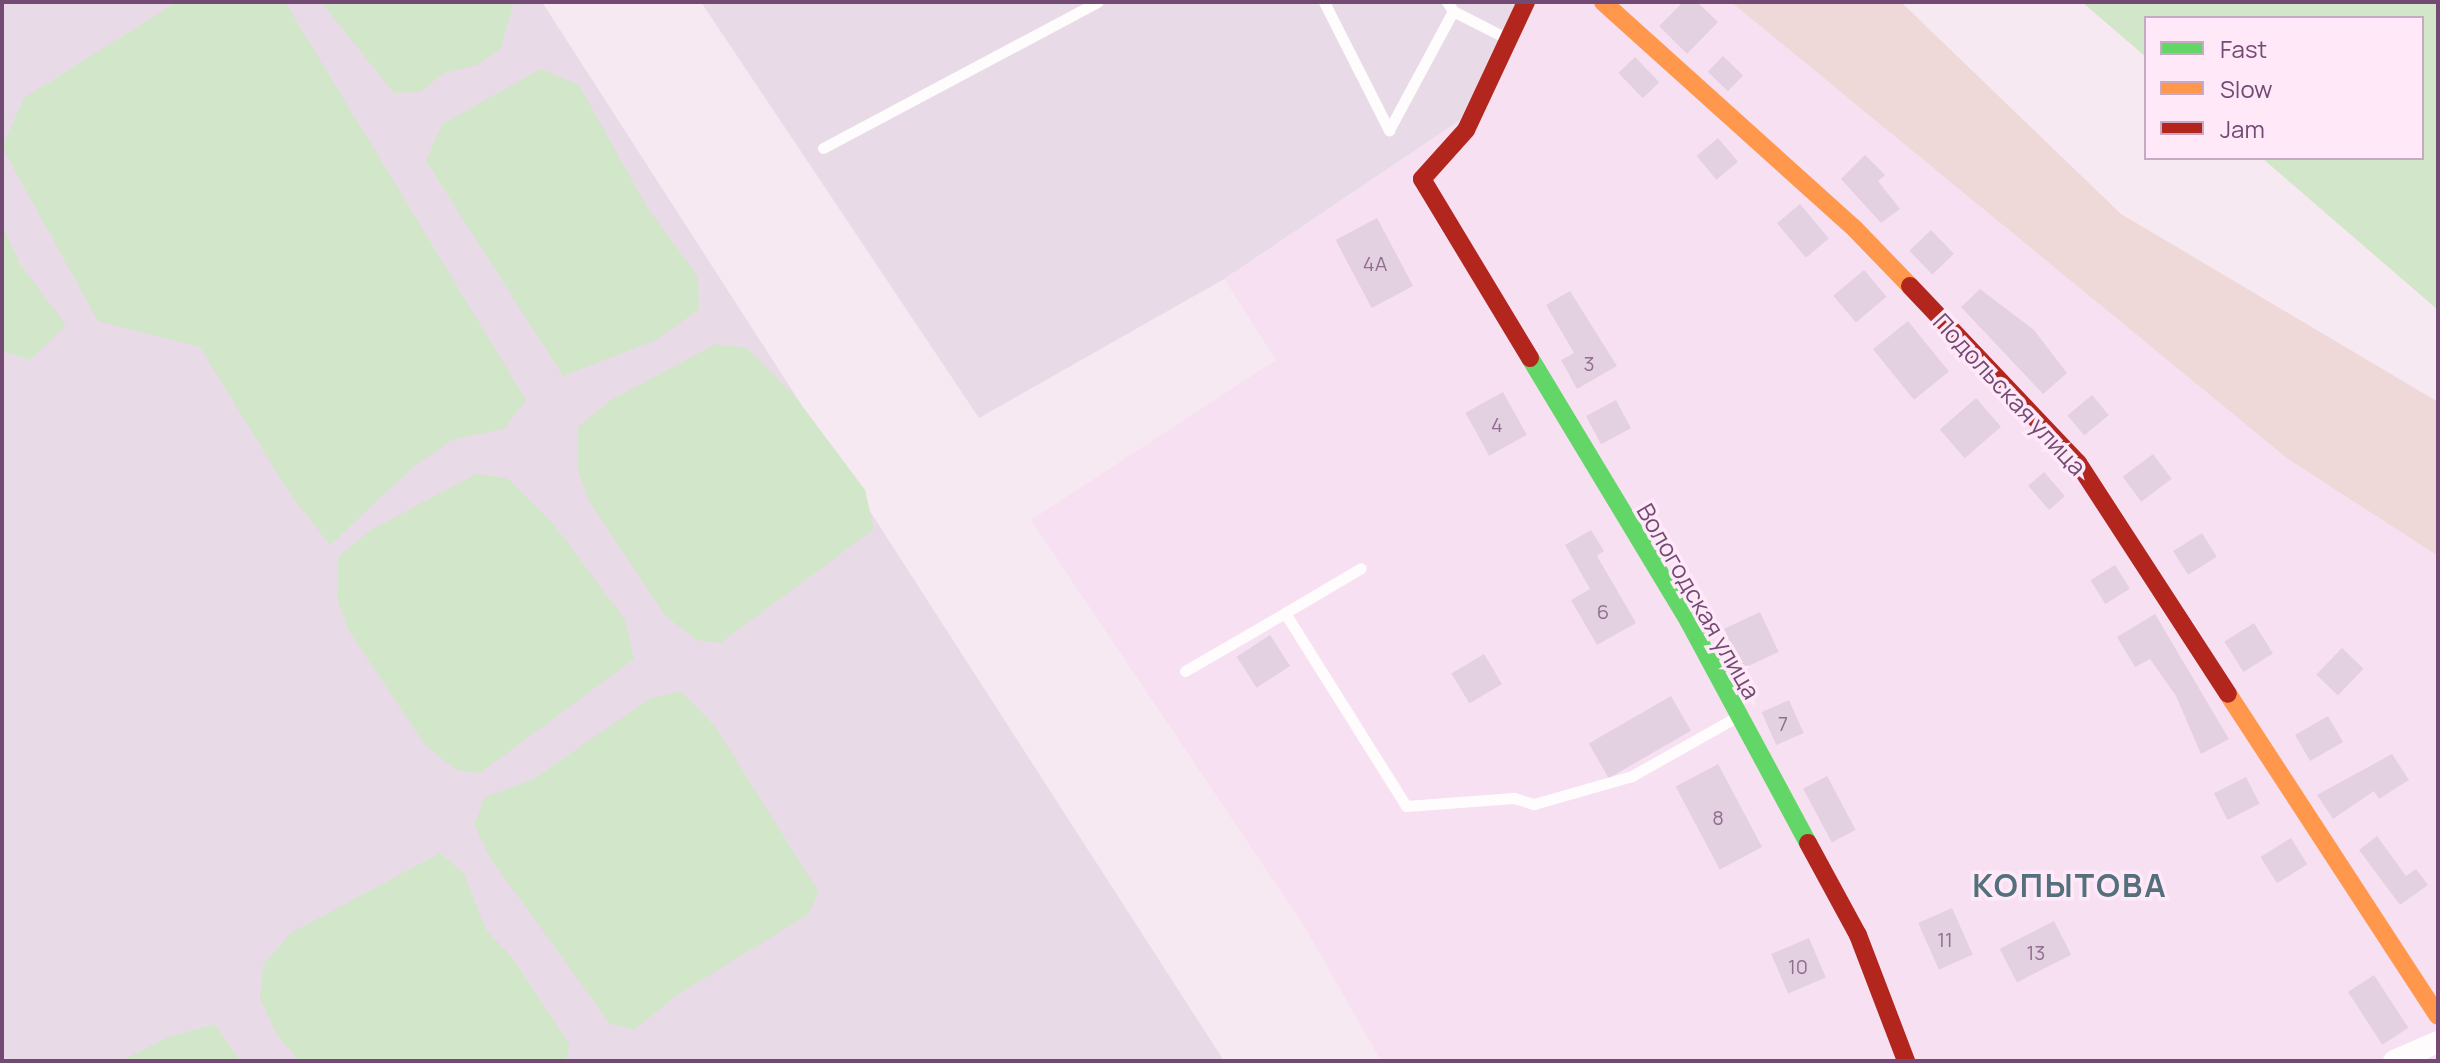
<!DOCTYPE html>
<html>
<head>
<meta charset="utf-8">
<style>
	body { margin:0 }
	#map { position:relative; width:2440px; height:1063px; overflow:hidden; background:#f6e9f2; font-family:Manrope,sans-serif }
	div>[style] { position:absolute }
	.residential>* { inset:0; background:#f7e0f2 }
	.industrial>* { inset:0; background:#e8dae7 }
	.green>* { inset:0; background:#efd8d8 }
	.water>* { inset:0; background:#d2e6c9 }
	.building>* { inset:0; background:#e3d1e1; transform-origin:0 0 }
	.lane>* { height:11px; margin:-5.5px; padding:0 5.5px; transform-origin:5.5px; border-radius:5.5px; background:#fefcfd }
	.street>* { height:22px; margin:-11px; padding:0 11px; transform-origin:11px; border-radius:11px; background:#fefcfd }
	.fast>* { height:18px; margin:-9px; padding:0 9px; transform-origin:9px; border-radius:9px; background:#63d668 }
	.slow>* { height:18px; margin:-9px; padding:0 9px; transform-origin:9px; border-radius:9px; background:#ff974d }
	.jam>* { height:18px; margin:-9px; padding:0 9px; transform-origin:9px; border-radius:9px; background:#b3261e }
	span { translate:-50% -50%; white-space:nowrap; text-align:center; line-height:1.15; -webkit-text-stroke:7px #ffe9f9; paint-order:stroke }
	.number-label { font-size:20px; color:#916e90 }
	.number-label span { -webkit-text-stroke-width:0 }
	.street-label { font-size:24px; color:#734a73 }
	.district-label { font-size:32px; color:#54707c; font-weight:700; letter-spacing:2px }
	.frame { position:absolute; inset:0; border:4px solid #734a73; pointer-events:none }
	.legend { position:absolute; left:2144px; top:16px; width:280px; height:144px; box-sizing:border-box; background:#ffe9f9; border:2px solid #c7a9c3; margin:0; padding:10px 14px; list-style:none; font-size:24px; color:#734a73 }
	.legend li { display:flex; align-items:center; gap:16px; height:40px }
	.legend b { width:40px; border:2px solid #c7a9c3 }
</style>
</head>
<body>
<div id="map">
	<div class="residential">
		<div style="clip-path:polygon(1516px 2px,1731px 2px,2288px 459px,2438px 556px,2438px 1061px,1381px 1061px,1304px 926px,1031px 520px,1276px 360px,1224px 279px,1460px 120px)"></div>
	</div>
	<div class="industrial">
		<div style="clip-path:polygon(2px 2px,542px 2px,1224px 1061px,2px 1061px)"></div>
		<div style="clip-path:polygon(701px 2px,1516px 2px,1460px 120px,1224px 279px,979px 418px)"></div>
	</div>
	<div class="green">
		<div style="clip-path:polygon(1731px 2px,1901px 2px,2121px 214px,2438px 402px,2438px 556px,2288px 459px)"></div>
	</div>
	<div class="water">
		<div style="clip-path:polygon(177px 2px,285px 2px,526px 400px,504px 429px,453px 439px,414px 466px,330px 545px,290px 494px,200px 347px,98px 321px,2px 147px,24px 98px)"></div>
		<div style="clip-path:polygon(321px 2px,514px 2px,500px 50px,477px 65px,444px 73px,420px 92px,394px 93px)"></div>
		<div style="clip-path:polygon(2082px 2px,2438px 2px,2438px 310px,2262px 158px,2422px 158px,2422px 18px,2146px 18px,2146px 57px)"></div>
		<div style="clip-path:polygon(541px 69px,579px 85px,647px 207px,698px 277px,699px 309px,656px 340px,563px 376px,426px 161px,442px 124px)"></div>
		<div style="clip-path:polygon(2px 225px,20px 264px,66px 325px,30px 360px,2px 351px)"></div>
		<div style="clip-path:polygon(716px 344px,747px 348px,794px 395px,865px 490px,874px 529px,720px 643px,696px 640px,665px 615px,589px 501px,577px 468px,578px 427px,611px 400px)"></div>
		<div style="clip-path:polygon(476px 474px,507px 478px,554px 525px,625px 620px,634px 659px,480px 773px,456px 770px,425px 745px,349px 631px,337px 598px,338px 557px,371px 530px)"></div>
		<div style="clip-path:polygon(681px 691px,716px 728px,819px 893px,807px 915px,677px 995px,634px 1030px,610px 1024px,489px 856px,474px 825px,484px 798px,533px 779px,651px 698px)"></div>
		<div style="clip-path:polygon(440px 853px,464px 874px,486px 930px,512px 957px,570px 1045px,565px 1061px,300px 1061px,277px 1035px,260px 998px,263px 965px,291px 933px)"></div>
		<div style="clip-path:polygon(215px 1024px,240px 1061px,121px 1061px,169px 1037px)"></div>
	</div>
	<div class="building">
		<div style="clip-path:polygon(1683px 2px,1697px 2px,1718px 22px,1687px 54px,1659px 26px)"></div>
		<div style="left:1723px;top:56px;width:28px;height:22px;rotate:44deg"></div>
		<div style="left:1635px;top:57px;width:35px;height:23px;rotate:46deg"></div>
		<div style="left:1718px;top:138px;width:31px;height:28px;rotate:50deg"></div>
		<div style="clip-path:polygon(1865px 155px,1885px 175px,1878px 181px,1900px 209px,1881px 223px,1841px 179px)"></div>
		<div style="left:1800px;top:204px;width:45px;height:30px;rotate:50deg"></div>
		<div style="left:1377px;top:218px;width:77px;height:47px;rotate:62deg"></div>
		<div style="left:1931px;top:230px;width:33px;height:30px;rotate:46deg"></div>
		<div style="left:1864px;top:270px;width:35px;height:40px;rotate:50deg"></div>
		<div style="clip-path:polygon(1980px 289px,2034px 330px,2067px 373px,2043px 394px,1961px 307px)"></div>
		<div style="clip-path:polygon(1570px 291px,1617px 366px,1577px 389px,1561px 360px,1574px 353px,1546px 305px)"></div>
		<div style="left:1908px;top:321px;width:65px;height:45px;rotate:51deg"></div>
		<div style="left:1503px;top:392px;width:49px;height:43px;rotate:61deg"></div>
		<div style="left:2092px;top:395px;width:26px;height:32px;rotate:50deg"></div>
		<div style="left:1976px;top:398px;width:38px;height:48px;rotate:49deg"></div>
		<div style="left:1616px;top:400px;width:32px;height:34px;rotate:62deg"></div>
		<div style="left:2153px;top:454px;width:31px;height:38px;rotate:53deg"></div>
		<div style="left:2044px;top:472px;width:32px;height:21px;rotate:49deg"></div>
		<div style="clip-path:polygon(1591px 530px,1604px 551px,1597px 556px,1636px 623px,1597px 645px,1571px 600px,1590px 589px,1565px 545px)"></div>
		<div style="left:2202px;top:533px;width:28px;height:34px;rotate:58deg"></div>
		<div style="left:2115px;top:565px;width:28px;height:29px;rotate:58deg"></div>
		<div style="left:1760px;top:612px;width:44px;height:40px;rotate:65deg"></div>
		<div style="clip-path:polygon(2155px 614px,2229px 739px,2201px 754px,2176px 696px,2150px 659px,2135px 667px,2117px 637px)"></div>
		<div style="left:2254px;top:623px;width:36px;height:35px;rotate:58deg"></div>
		<div style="left:1270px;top:635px;width:37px;height:40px;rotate:57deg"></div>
		<div style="left:2342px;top:648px;width:30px;height:37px;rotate:44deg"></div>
		<div style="left:1484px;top:654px;width:35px;height:38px;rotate:59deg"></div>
		<div style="left:1671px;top:696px;width:40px;height:95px;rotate:60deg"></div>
		<div style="left:1789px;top:700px;width:36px;height:30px;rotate:66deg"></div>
		<div style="left:2328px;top:716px;width:30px;height:38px;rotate:60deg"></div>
		<div style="clip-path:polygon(2392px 754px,2409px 780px,2379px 799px,2374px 791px,2333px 819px,2317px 795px)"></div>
		<div style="left:1718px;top:764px;width:94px;height:48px;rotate:62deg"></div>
		<div style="left:1827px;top:776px;width:61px;height:27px;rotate:62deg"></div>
		<div style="left:2246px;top:777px;width:30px;height:36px;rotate:63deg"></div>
		<div style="clip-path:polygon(2377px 836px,2406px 876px,2416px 869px,2428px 885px,2400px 905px,2359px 850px)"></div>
		<div style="left:2291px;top:838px;width:31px;height:36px;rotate:58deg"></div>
		<div style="left:1952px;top:908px;width:51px;height:37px;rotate:66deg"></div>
		<div style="left:2054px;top:921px;width:38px;height:61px;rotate:63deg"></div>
		<div style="left:1809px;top:938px;width:43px;height:41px;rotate:67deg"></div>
		<div style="left:2374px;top:975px;width:63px;height:31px;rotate:57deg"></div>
	</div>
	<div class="lane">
		<div style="left:1324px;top:2px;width:144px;rotate:63.1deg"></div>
		<div style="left:1389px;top:130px;width:135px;rotate:-61.7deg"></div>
		<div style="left:1447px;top:2px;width:11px;rotate:56deg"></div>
		<div style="left:1453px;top:11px;width:62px;rotate:27deg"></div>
		<div style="left:823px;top:148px;width:311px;rotate:-28deg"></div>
		<div style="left:1285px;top:613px;width:88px;rotate:-30.6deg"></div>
		<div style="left:1185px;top:671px;width:116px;rotate:-30.1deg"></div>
		<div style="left:1285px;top:613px;width:228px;rotate:57.9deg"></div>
		<div style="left:1406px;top:806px;width:108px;rotate:-4.2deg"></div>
		<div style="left:1514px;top:798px;width:21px;rotate:17deg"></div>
		<div style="left:1534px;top:804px;width:102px;rotate:-15.9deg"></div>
		<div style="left:1632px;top:776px;width:122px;rotate:-29.5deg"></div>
	</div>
	<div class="street">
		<div style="left:2394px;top:1061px;width:48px;rotate:-23.4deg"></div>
	</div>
	<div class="fast">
		<div style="left:1530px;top:358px;width:308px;rotate:58.9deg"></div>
		<div style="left:1689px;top:622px;width:251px;rotate:61.7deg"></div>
	</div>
	<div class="slow">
		<div style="left:1603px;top:2px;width:339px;rotate:42deg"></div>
		<div style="left:1855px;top:229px;width:79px;rotate:46deg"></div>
		<div style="left:2228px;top:694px;width:384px;rotate:56.9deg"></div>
	</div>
	<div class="jam">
		<div style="left:1526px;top:2px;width:141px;rotate:115.1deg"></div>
		<div style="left:1466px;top:130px;width:66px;rotate:131.9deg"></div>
		<div style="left:1422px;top:179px;width:209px;rotate:58.9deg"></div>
		<div style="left:1910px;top:286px;width:244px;rotate:46.5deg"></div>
		<div style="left:2078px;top:463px;width:275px;rotate:57deg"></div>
		<div style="left:1808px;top:843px;width:105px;rotate:61.5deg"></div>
		<div style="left:1858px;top:935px;width:135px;rotate:69.1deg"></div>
	</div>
	<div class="number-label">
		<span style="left:1375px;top:263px">4А</span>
		<span style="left:1589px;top:363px">3</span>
		<span style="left:1497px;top:424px">4</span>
		<span style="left:1603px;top:611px">6</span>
		<span style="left:1783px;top:723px">7</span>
		<span style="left:1718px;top:817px">8</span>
		<span style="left:1945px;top:939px">11</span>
		<span style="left:2036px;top:952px">13</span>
		<span style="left:1798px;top:966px">10</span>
	</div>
	<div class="street-label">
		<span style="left:2010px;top:394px;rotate:47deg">Подольская улица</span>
		<span style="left:1699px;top:601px;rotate:60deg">Вологодская улица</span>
	</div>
	<div class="district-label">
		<span style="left:2070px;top:885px">КОПЫТОВА</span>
	</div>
	<div class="frame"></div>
	<ul class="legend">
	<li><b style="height:10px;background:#63d668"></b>Fast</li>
	<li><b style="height:10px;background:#ff974d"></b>Slow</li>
	<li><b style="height:10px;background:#b3261e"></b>Jam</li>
	</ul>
</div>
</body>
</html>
